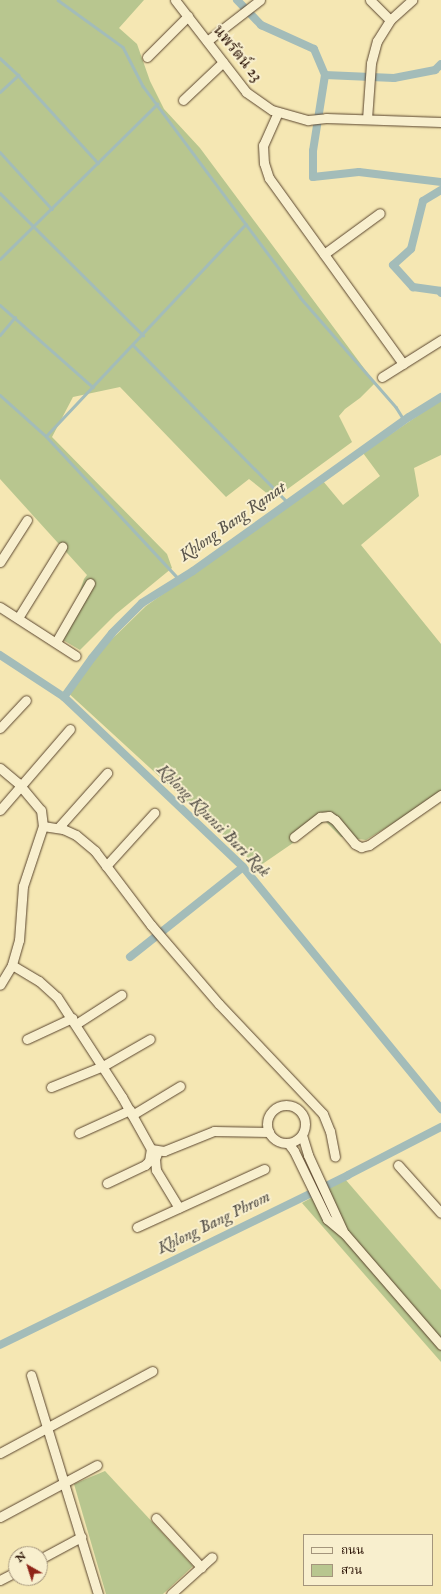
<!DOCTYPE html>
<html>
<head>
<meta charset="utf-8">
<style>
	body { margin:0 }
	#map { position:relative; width:441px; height:1594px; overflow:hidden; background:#f5e7b3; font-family:"IM FELL English","Noto Serif Thai",serif }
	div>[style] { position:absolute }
	.green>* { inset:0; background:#b8c68f }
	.stream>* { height:2.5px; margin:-1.25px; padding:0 1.25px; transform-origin:1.25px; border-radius:1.25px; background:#a3bcb9 }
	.canal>* { height:8px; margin:-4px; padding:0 4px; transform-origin:4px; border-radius:4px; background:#a3bcb9 }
	.roads { filter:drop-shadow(0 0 1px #5a452e) drop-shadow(0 0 1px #5a452e) }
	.minor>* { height:9px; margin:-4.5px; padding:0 4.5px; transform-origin:4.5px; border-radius:4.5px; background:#f8efce }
	.minor>.ring { margin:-4.5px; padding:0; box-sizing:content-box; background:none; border:9px solid #f8efce; border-radius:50% }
	span { translate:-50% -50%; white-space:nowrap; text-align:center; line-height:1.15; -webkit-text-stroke:4px #f8efce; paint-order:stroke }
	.street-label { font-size:16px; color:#270f02 }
	.water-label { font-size:17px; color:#59544b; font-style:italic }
	.legend { position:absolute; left:303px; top:1534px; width:130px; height:52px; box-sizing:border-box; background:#f8efce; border:1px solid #a4957c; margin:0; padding:5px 7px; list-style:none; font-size:12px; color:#270f02 }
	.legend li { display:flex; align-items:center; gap:8px; height:20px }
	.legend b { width:20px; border:1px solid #a4957c }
	.north { position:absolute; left:8px; top:1546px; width:40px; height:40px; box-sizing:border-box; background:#f8efce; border:1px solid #a4957c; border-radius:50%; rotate:321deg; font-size:11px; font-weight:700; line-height:16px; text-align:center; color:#270f02 }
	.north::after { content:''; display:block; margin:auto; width:14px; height:18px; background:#8f2418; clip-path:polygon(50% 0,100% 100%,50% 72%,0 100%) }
</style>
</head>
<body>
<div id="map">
	<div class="green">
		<div style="clip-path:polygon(0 0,144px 0,119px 28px,137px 44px,150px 81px,164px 109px,200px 148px,375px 383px,360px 398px,345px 409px,339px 416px,352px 442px,274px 499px,249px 479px,226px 497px,120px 387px,73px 397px,52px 437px,167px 554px,172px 568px,116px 614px,80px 650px,63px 640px,84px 579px,87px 575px,0 479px)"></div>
		<div style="clip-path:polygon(441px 400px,441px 455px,414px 468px,419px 496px,361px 545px,441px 644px,441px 794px,366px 840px,341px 837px,325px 821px,258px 867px,65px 690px,107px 644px,146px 606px,323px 481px,343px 505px,380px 476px,363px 453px)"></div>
		<div style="clip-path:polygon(345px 1179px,441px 1290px,441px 1362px,302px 1203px)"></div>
		<div style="clip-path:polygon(105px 1471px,193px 1566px,163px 1594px,106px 1594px,74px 1484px)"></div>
	</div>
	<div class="stream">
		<div style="left:58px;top:0;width:80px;rotate:35.9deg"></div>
		<div style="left:123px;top:47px;width:44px;rotate:62.9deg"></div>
		<div style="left:143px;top:86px;width:263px;rotate:53.3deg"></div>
		<div style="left:300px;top:297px;width:146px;rotate:48.9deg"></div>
		<div style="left:396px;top:407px;width:15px;rotate:58deg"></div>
		<div style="left:0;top:58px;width:25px;rotate:43deg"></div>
		<div style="left:0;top:92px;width:25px;rotate:-43deg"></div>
		<div style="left:18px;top:75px;width:119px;rotate:47.7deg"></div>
		<div style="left:0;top:152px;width:77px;rotate:47.6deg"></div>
		<div style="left:0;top:193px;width:202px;rotate:44.8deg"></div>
		<div style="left:0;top:259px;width:221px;rotate:-44.6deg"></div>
		<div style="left:0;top:305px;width:124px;rotate:41.4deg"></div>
		<div style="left:0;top:335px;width:23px;rotate:-50deg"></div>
		<div style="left:133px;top:345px;width:221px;rotate:45.5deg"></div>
		<div style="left:0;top:395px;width:62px;rotate:41.7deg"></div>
		<div style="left:46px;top:436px;width:195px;rotate:47.1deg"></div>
		<div style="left:46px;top:436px;width:291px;rotate:-46.7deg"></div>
	</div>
	<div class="canal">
		<div style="left:237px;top:0;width:35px;rotate:46deg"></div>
		<div style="left:261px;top:25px;width:58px;rotate:24.4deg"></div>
		<div style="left:314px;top:49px;width:28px;rotate:67deg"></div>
		<div style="left:325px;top:75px;width:77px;rotate:99deg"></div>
		<div style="left:313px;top:151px;width:26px;rotate:90deg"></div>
		<div style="left:313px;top:177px;width:46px;rotate:-6.2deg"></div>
		<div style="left:359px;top:172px;width:83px;rotate:7deg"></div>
		<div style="left:325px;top:75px;width:69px;rotate:2.5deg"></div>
		<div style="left:394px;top:78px;width:42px;rotate:-11deg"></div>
		<div style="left:435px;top:70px;width:8px;rotate:-45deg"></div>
		<div style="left:441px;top:190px;width:21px;rotate:149deg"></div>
		<div style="left:423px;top:201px;width:49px;rotate:104deg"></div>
		<div style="left:411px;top:249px;width:24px;rotate:138deg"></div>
		<div style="left:393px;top:265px;width:30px;rotate:48deg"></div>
		<div style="left:413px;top:287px;width:27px;rotate:8deg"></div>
		<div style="left:440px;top:291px;width:2px;rotate:63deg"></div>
		<div style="left:0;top:655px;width:77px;rotate:33.3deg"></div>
		<div style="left:64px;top:697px;width:247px;rotate:43.5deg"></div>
		<div style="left:243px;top:867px;width:313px;rotate:50.7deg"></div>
		<div style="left:64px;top:697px;width:48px;rotate:-54.3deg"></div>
		<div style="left:92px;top:658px;width:32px;rotate:-51deg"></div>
		<div style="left:112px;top:633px;width:42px;rotate:-45deg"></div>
		<div style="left:142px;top:603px;width:60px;rotate:-32.1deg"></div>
		<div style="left:193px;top:571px;width:265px;rotate:-35.5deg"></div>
		<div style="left:409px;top:417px;width:38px;rotate:-32deg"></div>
		<div style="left:130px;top:957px;width:144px;rotate:-38.5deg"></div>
		<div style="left:0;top:1345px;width:387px;rotate:-26deg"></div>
		<div style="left:348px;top:1175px;width:105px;rotate:-27.3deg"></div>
	</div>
	<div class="roads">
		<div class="minor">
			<div style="left:175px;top:0;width:116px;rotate:52.3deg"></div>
			<div style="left:246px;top:92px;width:32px;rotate:35deg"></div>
			<div style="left:272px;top:110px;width:37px;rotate:16deg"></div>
			<div style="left:308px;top:120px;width:18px;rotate:-6deg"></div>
			<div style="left:326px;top:118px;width:115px;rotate:2deg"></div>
			<div style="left:370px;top:0;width:28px;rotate:45deg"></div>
			<div style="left:207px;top:41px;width:67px;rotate:-37.7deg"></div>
			<div style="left:147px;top:57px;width:58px;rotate:-45deg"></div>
			<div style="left:183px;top:100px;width:55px;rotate:-43.5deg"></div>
			<div style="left:278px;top:112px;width:36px;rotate:114deg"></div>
			<div style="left:263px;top:145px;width:18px;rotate:87deg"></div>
			<div style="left:264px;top:163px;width:16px;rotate:72deg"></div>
			<div style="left:269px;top:178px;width:229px;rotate:54.2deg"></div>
			<div style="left:367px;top:119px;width:56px;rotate:-85.9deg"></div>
			<div style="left:371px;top:63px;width:23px;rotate:-75deg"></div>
			<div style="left:377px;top:41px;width:25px;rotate:-58deg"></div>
			<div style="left:390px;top:20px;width:30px;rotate:-42deg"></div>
			<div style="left:324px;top:254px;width:69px;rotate:-36.2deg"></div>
			<div style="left:382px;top:377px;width:70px;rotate:-32.1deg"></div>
			<div style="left:0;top:562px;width:50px;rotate:-57.3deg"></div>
			<div style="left:0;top:607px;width:90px;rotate:32.8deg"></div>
			<div style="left:18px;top:618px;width:84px;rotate:-58.2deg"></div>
			<div style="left:56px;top:642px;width:68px;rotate:-60deg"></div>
			<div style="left:0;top:728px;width:38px;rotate:-47deg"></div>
			<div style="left:0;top:768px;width:23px;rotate:40deg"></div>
			<div style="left:18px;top:783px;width:35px;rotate:50deg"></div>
			<div style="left:41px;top:810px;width:16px;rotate:83deg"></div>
			<div style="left:43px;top:826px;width:63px;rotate:108.4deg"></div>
			<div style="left:23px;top:886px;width:54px;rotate:94.2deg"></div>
			<div style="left:19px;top:940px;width:26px;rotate:106deg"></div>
			<div style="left:12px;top:965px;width:23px;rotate:121deg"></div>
			<div style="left:0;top:810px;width:107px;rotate:-49.2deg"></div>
			<div style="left:43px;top:826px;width:20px;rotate:9deg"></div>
			<div style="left:63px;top:829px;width:14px;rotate:25deg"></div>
			<div style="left:76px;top:835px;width:25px;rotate:40deg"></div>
			<div style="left:95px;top:851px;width:93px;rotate:52.9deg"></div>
			<div style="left:151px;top:925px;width:104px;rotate:49.3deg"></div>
			<div style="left:219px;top:1004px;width:151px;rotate:46.6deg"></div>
			<div style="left:323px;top:1114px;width:18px;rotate:68deg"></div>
			<div style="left:330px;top:1131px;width:26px;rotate:79deg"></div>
			<div style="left:58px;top:828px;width:74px;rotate:-48.3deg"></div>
			<div style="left:294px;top:837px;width:33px;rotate:-38deg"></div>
			<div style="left:320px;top:817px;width:9px;rotate:-6deg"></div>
			<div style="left:329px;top:816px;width:7px;rotate:34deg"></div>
			<div style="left:335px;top:820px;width:31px;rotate:50deg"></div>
			<div style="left:355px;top:844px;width:7px;rotate:27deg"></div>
			<div style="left:361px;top:847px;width:8px;rotate:-14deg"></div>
			<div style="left:369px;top:845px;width:88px;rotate:-34.8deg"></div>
			<div style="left:106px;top:866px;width:72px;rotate:-47.8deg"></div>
			<div style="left:12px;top:965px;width:31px;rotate:31deg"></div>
			<div style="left:39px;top:981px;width:24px;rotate:42deg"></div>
			<div style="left:57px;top:997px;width:119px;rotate:57deg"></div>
			<div style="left:122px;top:1097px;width:60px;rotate:60.9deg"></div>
			<div style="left:151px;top:1149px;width:13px;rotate:9deg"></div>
			<div style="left:164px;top:1151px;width:54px;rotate:-21.8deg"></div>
			<div style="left:214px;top:1131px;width:55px;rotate:1deg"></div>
			<div style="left:76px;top:1024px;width:54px;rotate:-32.8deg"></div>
			<div style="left:27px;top:1039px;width:50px;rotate:-25deg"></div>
			<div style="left:51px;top:1087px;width:56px;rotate:-22deg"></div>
			<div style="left:103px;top:1066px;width:54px;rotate:-29.9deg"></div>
			<div class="ring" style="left:267px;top:1105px;width:29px;height:29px"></div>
			<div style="left:132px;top:1115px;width:56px;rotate:-31.1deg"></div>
			<div style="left:79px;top:1133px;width:56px;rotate:-24.3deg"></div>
			<div style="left:302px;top:1135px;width:21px;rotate:73deg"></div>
			<div style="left:308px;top:1155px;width:84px;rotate:65.3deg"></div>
			<div style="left:288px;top:1143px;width:10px;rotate:53deg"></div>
			<div style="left:294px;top:1151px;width:76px;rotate:64.1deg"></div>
			<div style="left:327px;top:1219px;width:23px;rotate:40deg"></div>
			<div style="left:345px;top:1234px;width:147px;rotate:49.1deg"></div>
			<div style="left:158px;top:1151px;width:9px;rotate:111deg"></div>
			<div style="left:155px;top:1159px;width:11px;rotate:85deg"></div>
			<div style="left:156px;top:1170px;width:44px;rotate:58.8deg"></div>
			<div style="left:398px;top:1165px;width:64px;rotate:48.1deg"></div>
			<div style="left:107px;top:1183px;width:42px;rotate:-25.3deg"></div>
			<div style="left:145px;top:1165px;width:6px;rotate:-45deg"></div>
			<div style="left:149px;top:1161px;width:12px;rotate:-81deg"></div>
			<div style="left:137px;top:1227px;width:140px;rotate:-24.5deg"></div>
			<div style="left:31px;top:1375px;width:229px;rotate:73deg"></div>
			<div style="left:0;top:1453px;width:173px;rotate:-28.3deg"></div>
			<div style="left:0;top:1517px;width:110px;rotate:-28.2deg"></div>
			<div style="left:156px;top:1518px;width:67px;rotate:47.4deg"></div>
			<div style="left:40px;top:1559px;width:47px;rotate:-28.2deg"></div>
			<div style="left:0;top:1580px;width:18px;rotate:-27deg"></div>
			<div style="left:171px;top:1594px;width:55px;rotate:-42.1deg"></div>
		</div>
	</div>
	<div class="street-label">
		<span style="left:237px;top:54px;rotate:51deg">นพรัตน์ 23</span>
	</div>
	<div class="water-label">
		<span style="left:233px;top:522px;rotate:-35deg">Khlong Bang Ramat</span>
		<span style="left:213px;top:821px;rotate:45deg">Khlong Khunsi Buri Rak</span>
		<span style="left:214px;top:1223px;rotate:-26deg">Khlong Bang Phrom</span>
	</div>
	<ul class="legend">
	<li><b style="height:5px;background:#f8efce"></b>ถนน</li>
	<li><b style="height:11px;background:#b8c68f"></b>สวน</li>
	</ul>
	<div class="north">N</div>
</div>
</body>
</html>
